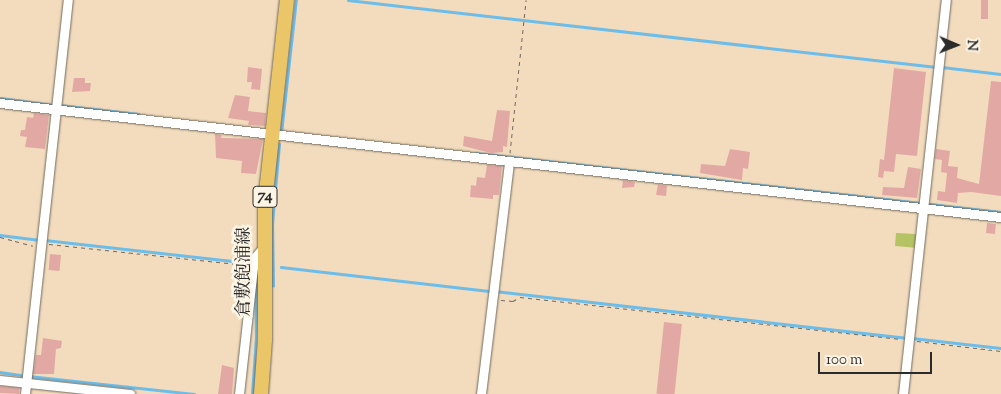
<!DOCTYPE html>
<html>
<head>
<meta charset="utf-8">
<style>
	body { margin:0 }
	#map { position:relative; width:1001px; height:394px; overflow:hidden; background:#f3dcbd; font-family:"Sorts Mill Goudy","Noto Serif JP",serif }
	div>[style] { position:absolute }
	.green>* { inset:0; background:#b6c365 }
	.water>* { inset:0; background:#6ebde9 }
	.stream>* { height:2.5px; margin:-1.25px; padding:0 1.25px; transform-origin:1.25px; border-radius:1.25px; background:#6ebde9 }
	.building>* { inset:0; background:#e2a9a4; transform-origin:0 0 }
	.path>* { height:1px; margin-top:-0.5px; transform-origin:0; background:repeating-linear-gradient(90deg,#71695e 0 4px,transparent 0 8px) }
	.roads { filter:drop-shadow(0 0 1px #71695e) drop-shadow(0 0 1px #71695e) }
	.street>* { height:9px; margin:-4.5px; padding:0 4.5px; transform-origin:4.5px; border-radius:4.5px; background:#fff }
	.primary>* { height:14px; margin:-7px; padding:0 7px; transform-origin:7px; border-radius:7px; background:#ebc669 }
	span { translate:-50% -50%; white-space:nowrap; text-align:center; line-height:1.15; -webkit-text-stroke:5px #fcf5e5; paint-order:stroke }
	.shield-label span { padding:1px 4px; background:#fcf5e5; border:1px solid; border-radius:4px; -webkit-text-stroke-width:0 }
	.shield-label { font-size:16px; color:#2b2b2b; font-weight:700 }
	.street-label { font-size:18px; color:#2b2b2b }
	.north { position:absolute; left:931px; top:20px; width:50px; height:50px; -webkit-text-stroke:4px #fcf5e5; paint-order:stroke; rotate:91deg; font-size:14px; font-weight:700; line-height:20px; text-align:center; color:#2b2b2b }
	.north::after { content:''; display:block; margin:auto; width:18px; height:22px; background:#2b2b2b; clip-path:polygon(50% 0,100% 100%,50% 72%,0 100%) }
	.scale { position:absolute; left:818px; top:352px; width:114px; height:22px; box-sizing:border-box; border:2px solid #2b2b2b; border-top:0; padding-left:6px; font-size:15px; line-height:18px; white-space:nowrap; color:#2b2b2b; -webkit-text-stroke:4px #fcf5e5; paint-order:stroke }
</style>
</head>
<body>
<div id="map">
	<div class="green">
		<div style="clip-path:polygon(896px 233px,916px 234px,918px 248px,895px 246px)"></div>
	</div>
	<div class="water">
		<div style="clip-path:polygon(259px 283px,255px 394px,251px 394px,255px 337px,254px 284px)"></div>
	</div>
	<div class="stream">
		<div style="left:348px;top:0;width:592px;rotate:6.5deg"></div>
		<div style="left:942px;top:67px;width:59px;rotate:6.8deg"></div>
		<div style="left:0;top:98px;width:53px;rotate:7.5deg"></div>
		<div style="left:59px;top:105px;width:80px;rotate:6.5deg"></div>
		<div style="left:281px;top:133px;width:134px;rotate:-83.6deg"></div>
		<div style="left:476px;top:153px;width:528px;rotate:6.41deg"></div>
		<div style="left:0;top:235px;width:40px;rotate:7.1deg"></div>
		<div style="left:45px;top:240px;width:206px;rotate:6.4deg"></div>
		<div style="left:281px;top:267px;width:209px;rotate:6.6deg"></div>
		<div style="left:269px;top:286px;width:4px"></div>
		<div style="left:273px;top:286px;width:62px;rotate:-90.9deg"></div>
		<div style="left:272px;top:224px;width:80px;rotate:-85deg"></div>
		<div style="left:495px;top:291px;width:413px;rotate:6.5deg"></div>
		<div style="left:912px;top:338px;width:90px;rotate:6.4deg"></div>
		<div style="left:0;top:372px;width:22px;rotate:8deg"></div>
		<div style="left:29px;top:376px;width:166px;rotate:6.2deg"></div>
	</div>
	<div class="building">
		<div style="left:981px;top:0;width:7px;height:19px"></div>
		<div style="clip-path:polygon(248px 67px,262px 69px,260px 90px,251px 89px,252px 82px,247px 82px)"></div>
		<div style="clip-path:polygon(894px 68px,926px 72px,917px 156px,896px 154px,894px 172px,884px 171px,883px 178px,878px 177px,880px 159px,884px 160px)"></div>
		<div style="clip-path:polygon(74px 78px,85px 78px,85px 83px,91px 83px,90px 91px,72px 92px)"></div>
		<div style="clip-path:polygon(991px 81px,1001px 82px,1001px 196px,971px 192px,958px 193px,957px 203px,937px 200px,938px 191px,945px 192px,947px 173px,941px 172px,942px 160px,935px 159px,936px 149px,950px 151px,948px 166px,958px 167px,957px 178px,979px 184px)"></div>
		<div style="clip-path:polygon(235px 95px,250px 97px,248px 111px,266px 113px,265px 126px,248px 125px,249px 121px,228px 118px)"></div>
		<div style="clip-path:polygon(497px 110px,510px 111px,507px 147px,503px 146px,503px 152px,491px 153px,463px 146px,464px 136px,492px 141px)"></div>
		<div style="clip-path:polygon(34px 113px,49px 115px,45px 149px,25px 147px,27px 137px,20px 136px,21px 130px,25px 130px,27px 117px,33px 118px)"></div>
		<div style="clip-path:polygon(215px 134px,222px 135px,221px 138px,263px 139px,256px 174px,241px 173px,242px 161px,216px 158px)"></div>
		<div style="clip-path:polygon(730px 149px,750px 152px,748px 169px,743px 168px,742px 180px,700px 173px,701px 164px,725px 166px)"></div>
		<div style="clip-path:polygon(487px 165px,502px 166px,499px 195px,493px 195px,493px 199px,470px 197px,471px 185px,476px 186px,477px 177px,485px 178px)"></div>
		<div style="clip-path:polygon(908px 167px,921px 169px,917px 198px,882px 195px,883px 187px,904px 188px)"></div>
		<div style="clip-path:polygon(623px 180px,635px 182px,634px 187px,622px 188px)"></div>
		<div style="clip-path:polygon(658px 184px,667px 186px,666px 196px,656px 195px)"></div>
		<div style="left:987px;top:223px;width:9px;height:10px;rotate:6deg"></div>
		<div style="left:50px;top:254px;width:11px;height:16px;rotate:5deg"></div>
		<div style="left:664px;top:322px;width:18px;height:72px;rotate:6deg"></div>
		<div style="clip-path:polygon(43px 338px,62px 341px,61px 348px,56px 349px,54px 374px,33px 374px,36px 355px,41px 355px)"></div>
		<div style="clip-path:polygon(222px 365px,234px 368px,232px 394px,218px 394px)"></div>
		<div style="clip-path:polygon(0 386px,19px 388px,19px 394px,0 393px)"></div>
	</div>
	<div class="path">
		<div style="left:510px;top:153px;width:154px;rotate:-84deg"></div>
		<div style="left:0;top:237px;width:34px;rotate:15deg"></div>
		<div style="left:49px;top:244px;width:196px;rotate:6.1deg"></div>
		<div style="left:501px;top:300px;width:12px;rotate:5deg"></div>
		<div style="left:513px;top:301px;width:8px;rotate:-30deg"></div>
		<div style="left:520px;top:297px;width:383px;rotate:6.3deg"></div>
		<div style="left:917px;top:341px;width:85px;rotate:6.8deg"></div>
	</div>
	<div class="roads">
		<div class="street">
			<div style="left:0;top:103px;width:1007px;rotate:6.5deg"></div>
			<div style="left:0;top:380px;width:131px;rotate:6.1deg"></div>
			<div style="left:25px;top:394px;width:396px;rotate:-83.8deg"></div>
			<div style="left:239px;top:394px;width:137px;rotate:-83.7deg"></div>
			<div style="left:254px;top:258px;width:13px;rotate:-48deg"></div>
			<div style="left:481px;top:394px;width:235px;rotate:-83.1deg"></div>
			<div style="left:903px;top:394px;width:396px;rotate:-83.8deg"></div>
		</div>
		<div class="primary">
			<div style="left:261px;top:394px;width:54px;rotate:-85.8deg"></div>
			<div style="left:265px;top:340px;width:138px;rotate:-90deg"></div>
			<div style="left:265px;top:202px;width:203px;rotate:-83.8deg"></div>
		</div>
	</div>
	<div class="shield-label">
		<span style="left:265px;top:197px">74</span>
	</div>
	<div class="street-label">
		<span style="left:245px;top:272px;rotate:-90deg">倉敷飽浦線</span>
	</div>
	<div class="north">N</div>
	<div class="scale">100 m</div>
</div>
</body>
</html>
